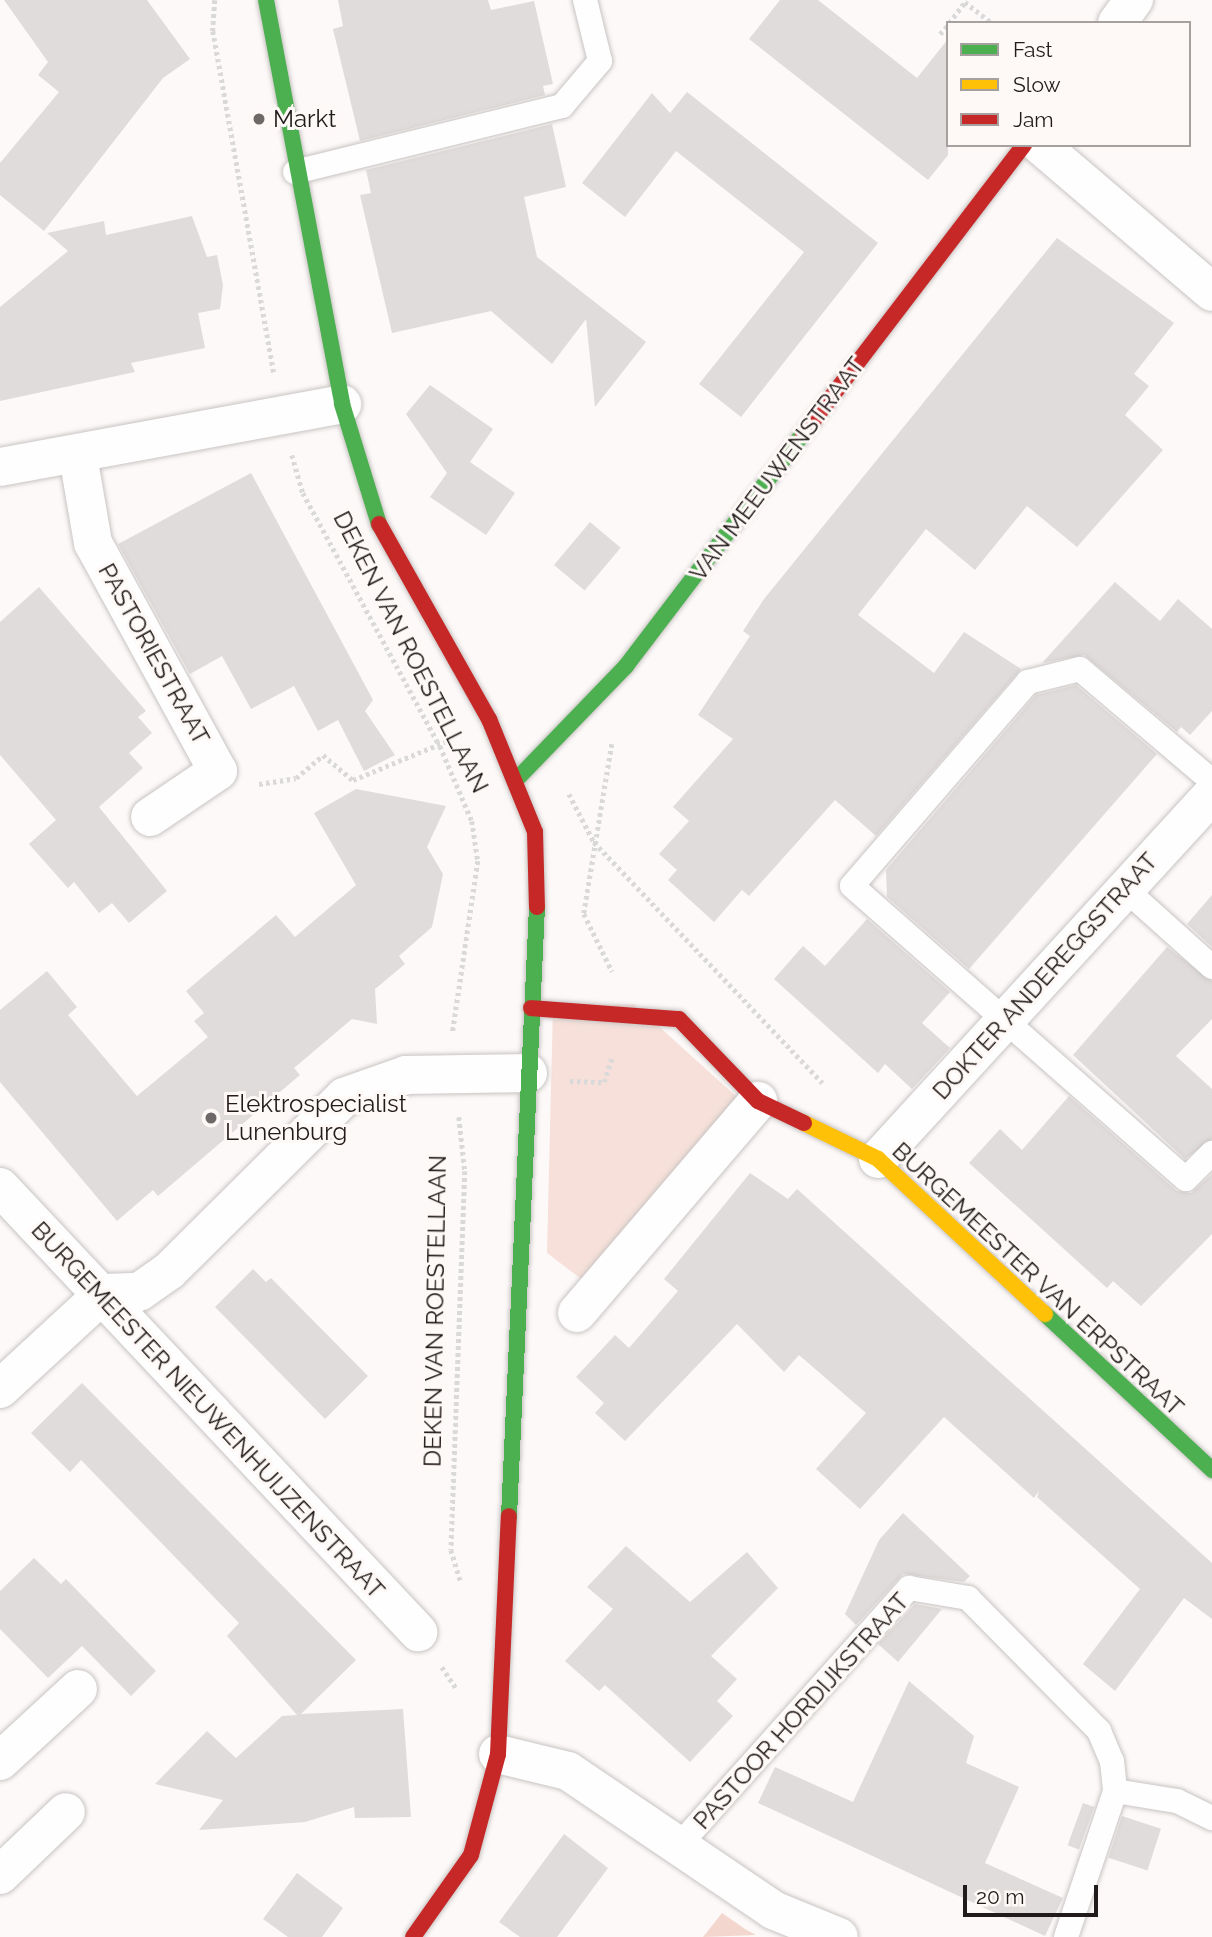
<!DOCTYPE html>
<html>
<head>
<meta charset="utf-8">
<style>
	body { margin:0 }
	#map { position:relative; width:1212px; height:1937px; overflow:hidden; background:#fcf9f8; font-family:Raleway,sans-serif }
	div>[style] { position:absolute }
	.green>* { inset:0; background:#f6e0d9 }
	.forest>* { inset:0; background:#f3d6cd }
	.building>* { inset:0; background:#e0dcdb; transform-origin:0 0 }
	.path>* { height:4.5px; margin-top:-2.25px; transform-origin:0; background:repeating-linear-gradient(90deg,#dad9d9 0 3.5px,transparent 0 7px) }
	.roads { filter:drop-shadow(0 0 2px #c8c4c3) drop-shadow(0 0 2px #c8c4c3) }
	.lane>* { height:24px; margin:-12px; padding:0 12px; transform-origin:12px; border-radius:12px; background:#fffefe }
	.street>* { height:38px; margin:-19px; padding:0 19px; transform-origin:19px; border-radius:19px; background:#fffefe }
	.fast>* { height:16px; margin:-8px; padding:0 8px; transform-origin:8px; border-radius:8px; background:#4caf50 }
	.slow>* { height:16px; margin:-8px; padding:0 8px; transform-origin:8px; border-radius:8px; background:#ffc107 }
	.jam>* { height:16px; margin:-8px; padding:0 8px; transform-origin:8px; border-radius:8px; background:#c62828 }
	.dots>* { width:19px; height:19px; translate:-50% -50%; box-sizing:border-box; border:4px solid #fef8f6; border-radius:50% }
	span { translate:-50% -50%; white-space:nowrap; text-align:center; line-height:1.15; -webkit-text-stroke:6px #fef8f6; paint-order:stroke }
	.poi-label { font-size:24px; color:#211c1b }
	.left { translate:0 -50%; text-align:left }
	.street-label { font-size:24px; color:#211c1b }
	.legend { position:absolute; left:946px; top:21px; width:245px; height:126px; box-sizing:border-box; background:#fef8f6; border:2px solid #a6a09e; margin:0; padding:9px 12px; list-style:none; font-size:21px; color:#211c1b }
	.legend li { display:flex; align-items:center; gap:14px; height:35px }
	.legend b { width:35px; border:2px solid #a6a09e }
	.scale { position:absolute; left:963px; top:1885px; width:135px; height:32px; box-sizing:border-box; border:4px solid #211c1b; border-top:0; padding-left:9px; font-size:21px; line-height:24px; white-space:nowrap; color:#211c1b; -webkit-text-stroke:5px #fef8f6; paint-order:stroke }
</style>
</head>
<body>
<div id="map">
	<div class="green">
		<div style="clip-path:polygon(634px 1004px,738px 1098px,584px 1281px,547px 1253px,553px 1007px)"></div>
	</div>
	<div class="forest">
		<div style="clip-path:polygon(722px 1913px,745px 1929px,756px 1935px,703px 1937px)"></div>
	</div>
	<div class="building">
		<div style="clip-path:polygon(4px 0,147px 0,190px 59px,163px 78px,44px 231px,0 195px,0 163px,59px 92px,38px 75px,48px 62px)"></div>
		<div style="clip-path:polygon(338px 0,488px 0,491px 10px,534px 1px,553px 84px,543px 86px,545px 95px,360px 141px,333px 29px,343px 26px)"></div>
		<div style="clip-path:polygon(780px 0,818px 0,917px 78px,948px 39px,948px 155px,928px 180px,749px 39px)"></div>
		<div style="clip-path:polygon(687px 92px,878px 243px,741px 417px,699px 384px,804px 252px,676px 151px,625px 217px,582px 183px,652px 93px,670px 113px)"></div>
		<div style="clip-path:polygon(552px 124px,566px 187px,524px 197px,537px 257px,646px 342px,595px 407px,586px 319px,552px 364px,491px 311px,392px 333px,360px 195px,371px 193px,366px 170px)"></div>
		<div style="clip-path:polygon(192px 216px,207px 257px,217px 255px,223px 285px,220px 309px,198px 313px,205px 348px,131px 363px,135px 372px,0 401px,0 307px,68px 251px,47px 233px,104px 221px,106px 235px)"></div>
		<div style="clip-path:polygon(1057px 238px,1174px 323px,1134px 374px,1149px 386px,1125px 415px,1163px 450px,1077px 547px,1027px 506px,975px 570px,926px 529px,858px 615px,934px 673px,964px 632px,1021px 669px,876px 836px,835px 800px,749px 896px,742px 890px,714px 922px,668px 880px,677px 870px,659px 854px,689px 821px,673px 807px,733px 739px,698px 715px,750px 636px,743px 631px,764px 599px)"></div>
		<div style="clip-path:polygon(430px 385px,493px 429px,470px 462px,515px 493px,486px 535px,430px 497px,447px 473px,406px 414px)"></div>
		<div style="clip-path:polygon(251px 473px,373px 700px,365px 711px,395px 755px,364px 771px,338px 720px,318px 731px,294px 686px,251px 709px,222px 656px,190px 674px,118px 544px)"></div>
		<div style="left:590px;top:522px;width:40px;height:56px;rotate:40deg"></div>
		<div style="clip-path:polygon(1115px 582px,1160px 621px,1178px 599px,1212px 629px,1212px 711px,1190px 735px,1181px 727px,1177px 732px,1084px 655px,1042px 663px)"></div>
		<div style="clip-path:polygon(39px 587px,146px 711px,138px 717px,152px 733px,129px 753px,143px 768px,99px 807px,167px 891px,129px 923px,112px 903px,99px 913px,74px 882px,68px 888px,29px 844px,56px 820px,0 755px,0 622px)"></div>
		<div style="clip-path:polygon(1076px 685px,1157px 754px,969px 969px,887px 897px,886px 870px,1036px 695px)"></div>
		<div style="clip-path:polygon(356px 789px,446px 806px,427px 847px,443px 874px,432px 927px,399px 956px,405px 964px,375px 989px,377px 1024px,352px 1019px,294px 1068px,300px 1075px,158px 1196px,153px 1190px,117px 1221px,0 1082px,0 1010px,47px 971px,77px 1007px,68px 1015px,137px 1096px,208px 1037px,194px 1021px,204px 1013px,186px 991px,276px 915px,295px 937px,356px 885px,314px 813px)"></div>
		<div style="clip-path:polygon(1212px 895px,1212px 947px,1187px 924px)"></div>
		<div style="clip-path:polygon(867px 919px,950px 992px,922px 1023px,950px 1048px,912px 1089px,885px 1064px,878px 1073px,774px 979px,803px 946px,825px 966px)"></div>
		<div style="clip-path:polygon(1167px 947px,1212px 981px,1212px 1019px,1176px 1056px,1212px 1089px,1212px 1139px,1185px 1159px,1073px 1055px)"></div>
		<div style="clip-path:polygon(1069px 1096px,1177px 1191px,1191px 1193px,1212px 1174px,1212px 1234px,1141px 1306px,1113px 1281px,1107px 1288px,969px 1163px,1000px 1129px,1022px 1150px)"></div>
		<div style="clip-path:polygon(750px 1173px,788px 1199px,797px 1189px,1212px 1563px,1212px 1619px,1184px 1598px,1115px 1691px,1083px 1664px,1140px 1589px,1037px 1497px,1039px 1491px,1034px 1498px,944px 1417px,860px 1509px,816px 1469px,866px 1413px,799px 1355px,784px 1372px,737px 1324px,625px 1441px,595px 1413px,604px 1403px,576px 1377px,615px 1335px,629px 1348px,678px 1291px,664px 1279px)"></div>
		<div style="clip-path:polygon(253px 1269px,266px 1282px,271px 1278px,368px 1376px,325px 1419px,215px 1307px)"></div>
		<div style="clip-path:polygon(82px 1383px,356px 1660px,301px 1714px,403px 1709px,411px 1817px,355px 1818px,354px 1807px,305px 1822px,199px 1830px,223px 1800px,155px 1784px,207px 1731px,236px 1758px,282px 1716px,297px 1715px,227px 1636px,239px 1623px,81px 1460px,70px 1472px,31px 1433px)"></div>
		<div style="clip-path:polygon(903px 1513px,970px 1576px,964px 1582px,903px 1574px,856px 1625px,845px 1614px,879px 1540px)"></div>
		<div style="clip-path:polygon(626px 1546px,690px 1602px,747px 1552px,778px 1588px,711px 1656px,737px 1679px,717px 1701px,733px 1716px,690px 1762px,605px 1685px,599px 1691px,565px 1661px,613px 1609px,587px 1587px)"></div>
		<div style="clip-path:polygon(34px 1558px,61px 1584px,66px 1579px,156px 1671px,131px 1696px,82px 1646px,48px 1678px,0 1629px,0 1591px)"></div>
		<div style="clip-path:polygon(915px 1604px,942px 1609px,898px 1662px,878px 1644px)"></div>
		<div style="clip-path:polygon(909px 1681px,974px 1736px,966px 1763px,1019px 1787px,985px 1863px,1063px 1898px,1045px 1936px,758px 1803px,775px 1767px,853px 1802px)"></div>
		<div style="left:1083px;top:1803px;width:12px;height:45px;rotate:20deg"></div>
		<div style="left:1122px;top:1816px;width:41px;height:44px;rotate:18deg"></div>
		<div style="clip-path:polygon(564px 1834px,608px 1868px,557px 1937px,520px 1937px,499px 1922px)"></div>
		<div style="clip-path:polygon(297px 1873px,343px 1908px,322px 1937px,288px 1937px,263px 1919px)"></div>
	</div>
	<div class="path">
		<div style="left:215px;top:0;width:31px;rotate:94deg"></div>
		<div style="left:213px;top:31px;width:349px;rotate:79.9deg"></div>
		<div style="left:949px;top:23px;width:26px;rotate:-53deg"></div>
		<div style="left:965px;top:2px;width:34px;rotate:38deg"></div>
		<div style="left:940px;top:34px;width:12px;rotate:-48deg"></div>
		<div style="left:292px;top:455px;width:40px;rotate:74deg"></div>
		<div style="left:303px;top:493px;width:288px;rotate:61.6deg"></div>
		<div style="left:440px;top:746px;width:82px;rotate:66.9deg"></div>
		<div style="left:472px;top:821px;width:40px;rotate:81.5deg"></div>
		<div style="left:478px;top:861px;width:172px;rotate:98.4deg"></div>
		<div style="left:612px;top:744px;width:172px;rotate:99.4deg"></div>
		<div style="left:584px;top:914px;width:64px;rotate:63.8deg"></div>
		<div style="left:259px;top:784px;width:37px;rotate:-9deg"></div>
		<div style="left:296px;top:778px;width:35px;rotate:-40deg"></div>
		<div style="left:323px;top:755px;width:39px;rotate:40deg"></div>
		<div style="left:353px;top:780px;width:107px;rotate:-22.5deg"></div>
		<div style="left:569px;top:794px;width:54px;rotate:62.5deg"></div>
		<div style="left:594px;top:842px;width:332px;rotate:46.5deg"></div>
		<div style="left:570px;top:1081px;width:34px;rotate:2deg"></div>
		<div style="left:604px;top:1082px;width:28px;rotate:-72deg"></div>
		<div style="left:459px;top:1117px;width:54px;rotate:83.7deg"></div>
		<div style="left:465px;top:1171px;width:379px;rotate:92.1deg"></div>
		<div style="left:451px;top:1550px;width:34px;rotate:73deg"></div>
		<div style="left:442px;top:1667px;width:27px;rotate:56deg"></div>
	</div>
	<div class="roads">
		<div class="lane">
			<div style="left:295px;top:172px;width:275px;rotate:-13.9deg"></div>
			<div style="left:562px;top:106px;width:59px;rotate:-49.8deg"></div>
			<div style="left:600px;top:61px;width:63px;rotate:-103.8deg"></div>
			<div style="left:1212px;top:781px;width:173px;rotate:-139.7deg"></div>
			<div style="left:1080px;top:669px;width:54px;rotate:166deg"></div>
			<div style="left:1028px;top:682px;width:269px;rotate:130.8deg"></div>
			<div style="left:852px;top:886px;width:444px;rotate:41.3deg"></div>
			<div style="left:1186px;top:1179px;width:37px;rotate:-45deg"></div>
			<div style="left:1125px;top:889px;width:117px;rotate:41.9deg"></div>
			<div style="left:682px;top:1842px;width:341px;rotate:-48.2deg"></div>
			<div style="left:909px;top:1588px;width:60px;rotate:9.6deg"></div>
			<div style="left:968px;top:1598px;width:187px;rotate:45.4deg"></div>
			<div style="left:1099px;top:1731px;width:33px;rotate:67deg"></div>
			<div style="left:1112px;top:1761px;width:30px;rotate:84deg"></div>
			<div style="left:1066px;top:1937px;width:154px;rotate:-71.4deg"></div>
			<div style="left:1115px;top:1791px;width:63px;rotate:9.2deg"></div>
			<div style="left:1177px;top:1801px;width:39px;rotate:26deg"></div>
		</div>
		<div class="street">
			<div style="left:1117px;top:23px;width:29px;rotate:-54deg"></div>
			<div style="left:1040px;top:145px;width:226px;rotate:40.5deg"></div>
			<div style="left:78px;top:456px;width:88px;rotate:80.2deg"></div>
			<div style="left:93px;top:543px;width:260px;rotate:61.3deg"></div>
			<div style="left:218px;top:771px;width:82px;rotate:145.9deg"></div>
			<div style="left:0;top:467px;width:348px;rotate:-10.4deg"></div>
			<div style="left:878px;top:1159px;width:495px;rotate:-47.5deg"></div>
			<div style="left:0;top:1187px;width:611px;rotate:46.79deg"></div>
			<div style="left:104px;top:1293px;width:35px;rotate:-2deg"></div>
			<div style="left:139px;top:1292px;width:37px;rotate:-35deg"></div>
			<div style="left:169px;top:1271px;width:247px;rotate:-44.8deg"></div>
			<div style="left:344px;top:1097px;width:66px;rotate:-19.5deg"></div>
			<div style="left:406px;top:1075px;width:122px;rotate:-0.9deg"></div>
			<div style="left:577px;top:1313px;width:279px;rotate:-49.5deg"></div>
			<div style="left:0;top:1389px;width:142px;rotate:-42.7deg"></div>
			<div style="left:498px;top:1754px;width:72px;rotate:13.7deg"></div>
			<div style="left:568px;top:1771px;width:248px;rotate:34.1deg"></div>
			<div style="left:773px;top:1910px;width:71px;rotate:22.2deg"></div>
			<div style="left:0;top:1761px;width:106px;rotate:-42.7deg"></div>
			<div style="left:0;top:1875px;width:91px;rotate:-43.7deg"></div>
		</div>
		<div class="fast">
			<div style="left:266px;top:0;width:411px;rotate:79.3deg"></div>
			<div style="left:342px;top:404px;width:126px;rotate:72.9deg"></div>
			<div style="left:516px;top:780px;width:158px;rotate:-46deg"></div>
			<div style="left:626px;top:666px;width:292px;rotate:-52.7deg"></div>
			<div style="left:1045px;top:1314px;width:229px;rotate:43deg"></div>
			<div style="left:509px;top:1516px;width:610px;rotate:-87.37deg"></div>
		</div>
		<div class="slow">
			<div style="left:804px;top:1123px;width:82px;rotate:25.9deg"></div>
			<div style="left:878px;top:1159px;width:228px;rotate:42.9deg"></div>
		</div>
		<div class="jam">
			<div style="left:803px;top:434px;width:364px;rotate:-52.6deg"></div>
			<div style="left:379px;top:524px;width:224px;rotate:60.6deg"></div>
			<div style="left:489px;top:719px;width:122px;rotate:67.8deg"></div>
			<div style="left:535px;top:832px;width:75px;rotate:88.5deg"></div>
			<div style="left:531px;top:1008px;width:148px;rotate:4.3deg"></div>
			<div style="left:679px;top:1019px;width:114px;rotate:46.1deg"></div>
			<div style="left:758px;top:1101px;width:51px;rotate:25.6deg"></div>
			<div style="left:413px;top:1937px;width:100px;rotate:-54.7deg"></div>
			<div style="left:471px;top:1855px;width:105px;rotate:-75deg"></div>
			<div style="left:498px;top:1754px;width:238px;rotate:-87.4deg"></div>
		</div>
	</div>
	<div class="dots">
		<div style="left:259px;top:119px;background:#6e6968"></div>
		<div style="left:211px;top:1118px;background:#6e6968"></div>
	</div>
	<div class="poi-label">
		<span class="left" style="left:273px;top:119px">Markt</span>
		<span class="left" style="left:225px;top:1118px">Elektrospecialist<br>Lunenburg</span>
	</div>
	<div class="street-label">
		<span style="left:777px;top:469px;rotate:-53deg">VAN MEEUWENSTRAAT</span>
		<span style="left:411px;top:652px;rotate:63deg">DEKEN VAN ROESTELLAAN</span>
		<span style="left:154px;top:654px;rotate:61deg">PASTORIESTRAAT</span>
		<span style="left:1045px;top:976px;rotate:-48deg">DOKTER ANDEREGGSTRAAT</span>
		<span style="left:1038px;top:1279px;rotate:43deg">BURGEMEESTER VAN ERPSTRAAT</span>
		<span style="left:435px;top:1311px;rotate:-89deg">DEKEN VAN ROESTELLAAN</span>
		<span style="left:208px;top:1410px;rotate:47deg">BURGEMEESTER NIEUWENHUIJZENSTRAAT</span>
		<span style="left:801px;top:1711px;rotate:-48deg">PASTOOR HORDIJKSTRAAT</span>
	</div>
	<ul class="legend">
	<li><b style="height:9px;background:#4caf50"></b>Fast</li>
	<li><b style="height:9px;background:#ffc107"></b>Slow</li>
	<li><b style="height:9px;background:#c62828"></b>Jam</li>
	</ul>
	<div class="scale">20 m</div>
</div>
</body>
</html>
